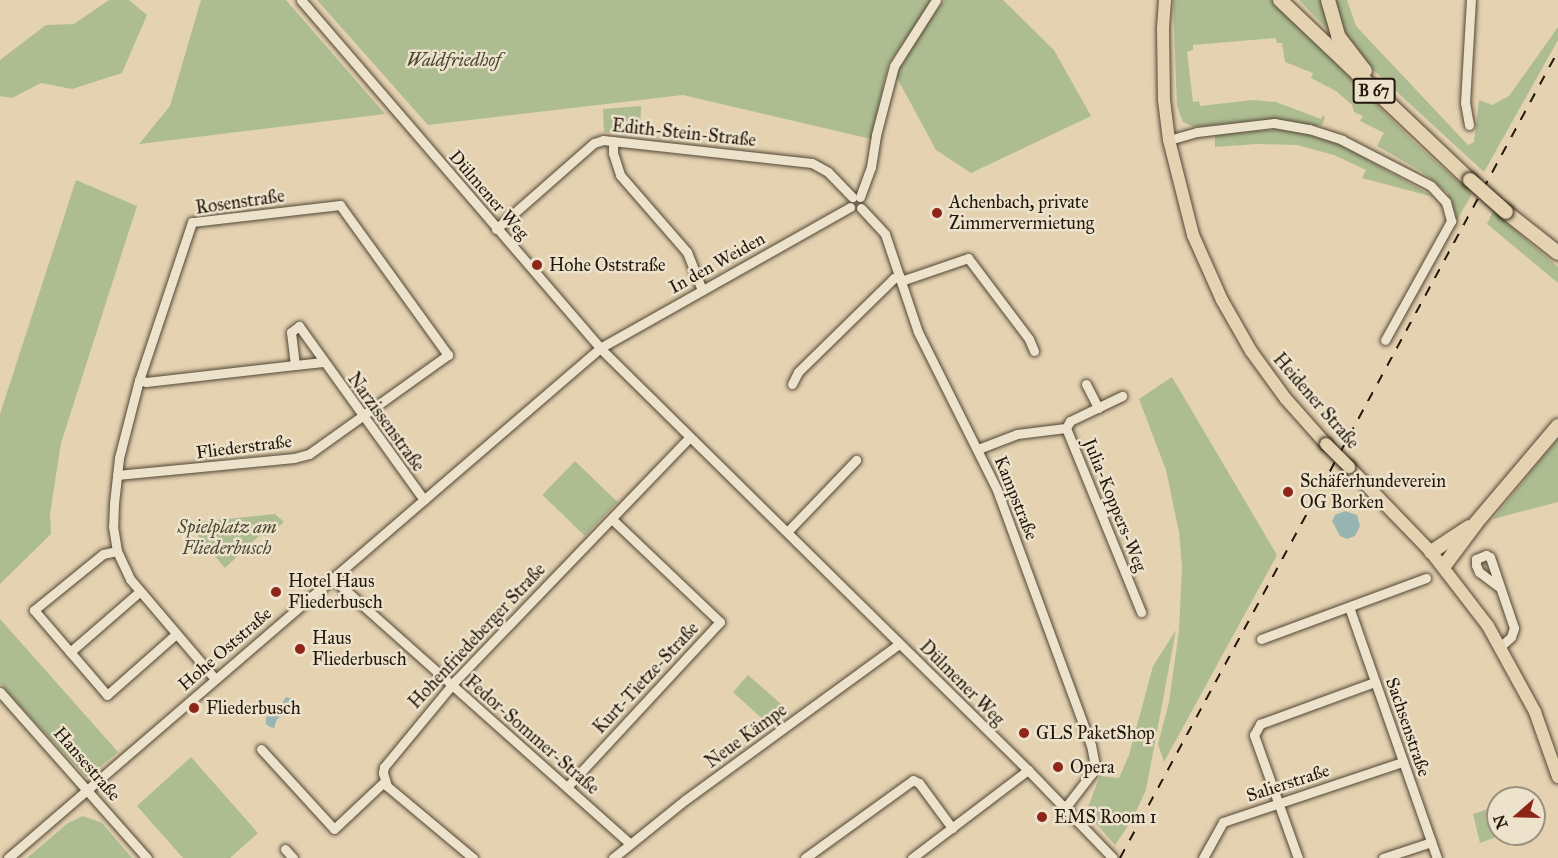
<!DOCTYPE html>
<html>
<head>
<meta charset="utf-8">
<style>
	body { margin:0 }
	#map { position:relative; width:1558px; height:858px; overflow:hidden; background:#e4d2b1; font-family:"IM FELL Great Primer",serif }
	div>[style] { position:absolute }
	.green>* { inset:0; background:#aebd91; transform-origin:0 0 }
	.water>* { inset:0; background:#97b6b3 }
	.roads { filter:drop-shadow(0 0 2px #524634) drop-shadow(0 0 2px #524634) }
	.minor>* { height:9px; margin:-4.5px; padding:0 4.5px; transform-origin:4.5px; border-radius:4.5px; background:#ede2cc }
	.major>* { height:12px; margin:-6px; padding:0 6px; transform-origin:6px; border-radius:6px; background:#e4d2b1 }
	.highway>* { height:14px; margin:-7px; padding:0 7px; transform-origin:7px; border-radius:7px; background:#e4d2b1 }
	.rail>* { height:2px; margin-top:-1px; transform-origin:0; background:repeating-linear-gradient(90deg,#22170a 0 10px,transparent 0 20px) }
	.bridges { filter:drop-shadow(0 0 2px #22170a) drop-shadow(0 0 2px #22170a) }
	.major-bridge>* { height:12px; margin:-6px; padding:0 6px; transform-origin:6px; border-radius:6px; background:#e4d2b1 }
	.highway-bridge>* { height:14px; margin:-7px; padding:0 7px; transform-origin:7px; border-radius:7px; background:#e4d2b1 }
	.dots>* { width:16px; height:16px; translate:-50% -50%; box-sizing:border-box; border:3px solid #ede2cc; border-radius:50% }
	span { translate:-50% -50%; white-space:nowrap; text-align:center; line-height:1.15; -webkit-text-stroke:5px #ede2cc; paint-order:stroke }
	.shield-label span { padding:2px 4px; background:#ede2cc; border:2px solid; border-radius:4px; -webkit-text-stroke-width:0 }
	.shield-label { font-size:16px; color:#22170a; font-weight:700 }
	.park-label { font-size:18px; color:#4c4932; font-style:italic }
	.street-label { font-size:18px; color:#22170a }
	.poi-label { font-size:18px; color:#22170a }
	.left { translate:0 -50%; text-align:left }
	.north { position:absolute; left:1486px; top:786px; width:60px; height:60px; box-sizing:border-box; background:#ede2cc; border:2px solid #9c917e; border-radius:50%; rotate:250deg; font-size:16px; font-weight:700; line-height:24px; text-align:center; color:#22170a }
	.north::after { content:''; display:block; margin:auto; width:21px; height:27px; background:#8f2418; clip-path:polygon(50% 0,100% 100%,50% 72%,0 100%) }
</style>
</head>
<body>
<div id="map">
	<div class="green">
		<div style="clip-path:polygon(109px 0,129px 0,147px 15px,122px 73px,72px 89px,41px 83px,12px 98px,0 96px,0 60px,46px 25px,74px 24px)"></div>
		<div style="clip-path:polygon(201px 0,286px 0,385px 114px,139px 144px,170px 106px)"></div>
		<div style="clip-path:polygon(317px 0,933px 0,888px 64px,871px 139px,683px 95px,428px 125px)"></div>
		<div style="clip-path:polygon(944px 0,1003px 0,1054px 50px,1091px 116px,971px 173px,936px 150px,896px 76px,904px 57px)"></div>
		<div style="clip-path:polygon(1173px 0,1273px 0,1415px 143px,1472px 194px,1457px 220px,1447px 192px,1421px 171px,1377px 146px,1384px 133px,1360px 121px,1363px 116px,1354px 112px,1352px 105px,1336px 91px,1311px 78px,1313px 73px,1285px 62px,1282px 43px,1277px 43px,1276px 38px,1193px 45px,1193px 50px,1187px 52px,1193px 102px,1199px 101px,1200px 106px,1253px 100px,1276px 102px,1321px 119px,1323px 115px,1325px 118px,1322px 125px,1317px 126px,1283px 120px,1259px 120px,1194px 127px,1183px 122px,1177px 106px)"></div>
		<div style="clip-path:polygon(1299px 0,1322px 0,1330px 31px,1329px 31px)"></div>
		<div style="clip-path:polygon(1336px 0,1347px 0,1356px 26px,1468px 145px,1474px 142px,1479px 100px,1492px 105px,1509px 96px,1558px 27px,1558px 40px,1484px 172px,1370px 67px,1344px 32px,1336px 11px)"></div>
		<div style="clip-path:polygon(641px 106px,640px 134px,604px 132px,603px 109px)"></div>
		<div style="clip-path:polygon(1278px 129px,1307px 134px,1341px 145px,1434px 197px,1362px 178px,1366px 170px,1334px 155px,1297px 145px,1257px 144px,1215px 147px,1215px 135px)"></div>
		<div style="clip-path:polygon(76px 180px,137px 206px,61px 443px,50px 514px,51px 534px,0 584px,0 414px)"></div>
		<div style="clip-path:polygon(1493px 211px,1558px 267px,1558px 283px,1487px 224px)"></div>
		<div style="clip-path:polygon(1172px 377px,1277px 555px,1164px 762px,1158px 744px,1169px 702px,1179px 631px,1182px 567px,1179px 532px,1166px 470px,1139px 399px)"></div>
		<div style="clip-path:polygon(1558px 439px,1558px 502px,1493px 519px)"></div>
		<div style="left:575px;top:461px;width:59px;height:47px;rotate:44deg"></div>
		<div style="clip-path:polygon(275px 514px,284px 522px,268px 536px,260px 535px,225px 568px,187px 523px)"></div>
		<div style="clip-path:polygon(0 619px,118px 752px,87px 778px,0 684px)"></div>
		<div style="clip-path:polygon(1176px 630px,1146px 790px,1132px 820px,1115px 845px,1086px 812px,1100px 776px,1119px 778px,1129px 755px,1153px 666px)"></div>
		<div style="clip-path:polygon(748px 675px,790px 712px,770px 726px,733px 692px)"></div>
		<div style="clip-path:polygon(191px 757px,258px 833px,230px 858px,183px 858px,137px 806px)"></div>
		<div style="clip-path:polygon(1497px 806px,1498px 834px,1502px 835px,1480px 843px,1473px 814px)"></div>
		<div style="clip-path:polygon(83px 816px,102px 823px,132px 858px,27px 858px,68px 823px)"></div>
	</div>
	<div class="water">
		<div style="clip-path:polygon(1345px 511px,1357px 515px,1360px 526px,1355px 536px,1347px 539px,1340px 536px,1332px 521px,1335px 515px)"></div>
		<div style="clip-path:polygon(286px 697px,292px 699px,296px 705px,295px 716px,282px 716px,277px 719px,274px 728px,270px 727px,266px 724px,266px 718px,270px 713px,278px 710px)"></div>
	</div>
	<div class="roads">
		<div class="minor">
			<div style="left:301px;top:0;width:459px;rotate:49.3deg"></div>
			<div style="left:600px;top:348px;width:601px;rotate:44.6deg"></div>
			<div style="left:1028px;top:770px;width:122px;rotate:46deg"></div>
			<div style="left:1469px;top:125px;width:22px;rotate:-100deg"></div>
			<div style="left:1465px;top:103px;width:103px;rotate:-86.7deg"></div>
			<div style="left:1169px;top:140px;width:29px;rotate:-16deg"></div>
			<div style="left:1197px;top:132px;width:78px;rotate:-6.7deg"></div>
			<div style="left:1274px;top:123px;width:36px;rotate:10deg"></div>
			<div style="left:1309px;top:129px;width:35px;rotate:18deg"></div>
			<div style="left:1342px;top:140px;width:100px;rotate:27.3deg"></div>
			<div style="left:1431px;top:186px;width:22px;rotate:47deg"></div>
			<div style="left:1446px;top:202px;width:20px;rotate:75deg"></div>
			<div style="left:1451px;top:221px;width:136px;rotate:119deg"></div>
			<div style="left:613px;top:141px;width:12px;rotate:90deg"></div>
			<div style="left:613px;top:153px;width:23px;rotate:72deg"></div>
			<div style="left:620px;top:175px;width:102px;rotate:49deg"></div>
			<div style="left:687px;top:252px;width:41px;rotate:68.5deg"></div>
			<div style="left:860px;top:197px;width:32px;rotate:-70deg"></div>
			<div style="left:871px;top:167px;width:32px;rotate:-81deg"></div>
			<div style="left:876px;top:135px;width:71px;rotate:-75.4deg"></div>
			<div style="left:894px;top:66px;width:78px;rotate:-57.5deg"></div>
			<div style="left:861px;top:208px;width:35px;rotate:47deg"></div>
			<div style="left:885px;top:234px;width:103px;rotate:71.4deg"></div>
			<div style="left:918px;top:332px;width:177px;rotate:63.4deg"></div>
			<div style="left:997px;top:490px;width:272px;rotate:69.8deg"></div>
			<div style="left:1091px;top:745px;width:20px;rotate:79deg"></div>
			<div style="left:1095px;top:765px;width:9px;rotate:111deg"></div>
			<div style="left:1092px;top:773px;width:44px;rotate:127.6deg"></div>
			<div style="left:496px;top:229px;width:130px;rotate:-41.3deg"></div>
			<div style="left:594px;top:143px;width:9px;rotate:-18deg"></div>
			<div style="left:603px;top:140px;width:210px;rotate:6.3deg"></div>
			<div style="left:812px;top:163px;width:18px;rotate:29deg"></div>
			<div style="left:828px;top:172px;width:35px;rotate:46deg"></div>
			<div style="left:901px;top:281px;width:71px;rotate:-18.9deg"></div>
			<div style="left:968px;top:258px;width:101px;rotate:53deg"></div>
			<div style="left:1029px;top:339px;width:13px;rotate:67deg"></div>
			<div style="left:323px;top:362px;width:28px;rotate:174deg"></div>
			<div style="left:295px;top:365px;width:33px;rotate:-97deg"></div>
			<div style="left:291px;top:332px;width:10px;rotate:-37deg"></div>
			<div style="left:299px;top:326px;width:214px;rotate:54.3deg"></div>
			<div style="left:139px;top:380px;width:7px;rotate:16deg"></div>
			<div style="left:146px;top:382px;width:150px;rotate:-6.5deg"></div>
			<div style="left:792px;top:384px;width:13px;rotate:-63deg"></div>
			<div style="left:798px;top:372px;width:134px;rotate:-44.4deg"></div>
			<div style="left:894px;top:278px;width:6px;rotate:-18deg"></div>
			<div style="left:1086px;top:384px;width:27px;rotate:63deg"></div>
			<div style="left:1066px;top:428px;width:8px;rotate:-60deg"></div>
			<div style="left:1070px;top:421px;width:58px;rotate:-25.7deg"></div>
			<div style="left:978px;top:449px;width:42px;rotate:-21deg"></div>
			<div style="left:1017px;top:434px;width:49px;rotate:-7deg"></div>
			<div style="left:1066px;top:428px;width:199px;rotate:67.8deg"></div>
			<div style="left:117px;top:475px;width:178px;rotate:-5.5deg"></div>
			<div style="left:294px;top:458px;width:16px;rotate:-15deg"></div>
			<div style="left:309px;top:454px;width:171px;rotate:-35.5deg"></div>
			<div style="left:448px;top:355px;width:185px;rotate:-125.8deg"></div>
			<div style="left:340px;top:205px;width:149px;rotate:173.4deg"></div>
			<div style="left:192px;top:222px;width:167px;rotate:108.5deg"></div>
			<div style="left:139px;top:380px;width:81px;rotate:104.4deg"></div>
			<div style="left:119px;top:458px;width:45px;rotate:96.3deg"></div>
			<div style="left:114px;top:503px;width:23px;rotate:92deg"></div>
			<div style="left:113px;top:526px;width:25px;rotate:81deg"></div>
			<div style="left:117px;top:551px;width:31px;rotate:65deg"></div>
			<div style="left:130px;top:579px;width:131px;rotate:49.6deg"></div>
			<div style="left:787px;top:532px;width:100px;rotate:-46.2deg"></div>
			<div style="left:117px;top:551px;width:14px;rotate:168deg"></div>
			<div style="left:103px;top:554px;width:89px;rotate:140.9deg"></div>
			<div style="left:34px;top:610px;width:112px;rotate:49.3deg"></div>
			<div style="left:107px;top:695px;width:92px;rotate:-41.5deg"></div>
			<div style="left:333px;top:579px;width:397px;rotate:41.7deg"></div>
			<div style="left:1499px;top:587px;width:25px;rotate:-143deg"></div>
			<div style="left:1479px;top:572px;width:8px;rotate:-113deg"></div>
			<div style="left:1476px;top:565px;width:6px;rotate:-90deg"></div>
			<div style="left:1476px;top:559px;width:11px;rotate:-22deg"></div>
			<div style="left:1486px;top:555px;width:4px;rotate:27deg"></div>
			<div style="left:1490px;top:557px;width:75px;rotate:71.3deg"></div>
			<div style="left:1514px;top:628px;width:9px;rotate:108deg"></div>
			<div style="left:1511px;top:637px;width:13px;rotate:138deg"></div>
			<div style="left:1349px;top:607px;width:266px;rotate:70.7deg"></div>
			<div style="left:1261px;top:639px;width:176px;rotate:-20.3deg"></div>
			<div style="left:70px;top:652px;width:91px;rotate:-41deg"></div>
			<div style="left:0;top:692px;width:222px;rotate:48.5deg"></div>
			<div style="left:261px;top:749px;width:108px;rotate:47.6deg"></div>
			<div style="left:334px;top:829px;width:70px;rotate:-43.3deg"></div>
			<div style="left:567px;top:787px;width:225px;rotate:-47.2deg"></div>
			<div style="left:720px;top:622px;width:149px;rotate:-136.4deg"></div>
			<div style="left:285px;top:849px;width:12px;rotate:48deg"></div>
			<div style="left:8px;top:858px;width:781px;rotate:-40.74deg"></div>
			<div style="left:600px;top:348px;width:287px;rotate:-29.4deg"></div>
			<div style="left:473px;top:858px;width:112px;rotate:-140.1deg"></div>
			<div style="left:387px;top:786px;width:14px;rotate:-107deg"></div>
			<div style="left:383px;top:773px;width:6px;rotate:-81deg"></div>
			<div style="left:384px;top:767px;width:113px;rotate:-50.4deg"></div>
			<div style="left:456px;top:680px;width:337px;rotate:-46.1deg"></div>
			<div style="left:613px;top:858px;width:92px;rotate:-38.9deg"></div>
			<div style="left:685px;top:800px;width:265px;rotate:-36.1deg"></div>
			<div style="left:805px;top:858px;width:133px;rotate:-35.8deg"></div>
			<div style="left:913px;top:780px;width:7px;rotate:27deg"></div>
			<div style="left:919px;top:783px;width:56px;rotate:53.7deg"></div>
			<div style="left:912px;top:858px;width:146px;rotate:-37.2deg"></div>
			<div style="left:1203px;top:858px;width:41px;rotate:-60.9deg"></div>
			<div style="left:1223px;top:822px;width:189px;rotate:-18.5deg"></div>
			<div style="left:1298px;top:858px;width:131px;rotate:-109.7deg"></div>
			<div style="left:1254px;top:735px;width:13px;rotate:-61deg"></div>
			<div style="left:1260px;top:724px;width:122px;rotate:-20.1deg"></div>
			<div style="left:1383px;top:858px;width:51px;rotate:-18.4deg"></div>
		</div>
		<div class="major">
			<div style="left:1165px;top:0;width:29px;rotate:94deg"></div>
			<div style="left:1163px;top:29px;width:71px;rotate:89.2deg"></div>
			<div style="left:1164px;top:100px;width:40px;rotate:82.9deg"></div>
			<div style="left:1169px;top:140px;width:98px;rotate:75.8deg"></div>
			<div style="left:1193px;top:235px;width:71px;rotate:66deg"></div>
			<div style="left:1222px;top:300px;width:59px;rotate:60.4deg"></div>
			<div style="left:1251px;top:351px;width:59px;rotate:53.9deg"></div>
			<div style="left:1286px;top:399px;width:60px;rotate:48.4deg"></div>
			<div style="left:1349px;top:467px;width:118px;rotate:46deg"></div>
			<div style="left:1431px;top:552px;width:93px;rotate:52.4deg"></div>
			<div style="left:1488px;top:626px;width:98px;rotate:61.3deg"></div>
			<div style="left:1535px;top:712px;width:69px;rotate:70.5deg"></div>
		</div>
		<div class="highway">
			<div style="left:1280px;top:0;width:262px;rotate:43.5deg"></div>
			<div style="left:1328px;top:0;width:37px;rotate:74deg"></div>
			<div style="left:1338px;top:36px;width:44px;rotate:52.4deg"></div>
			<div style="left:1506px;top:212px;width:66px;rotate:38.3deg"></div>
			<div style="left:1431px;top:552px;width:45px;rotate:-33.3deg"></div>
			<div style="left:1444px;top:566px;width:54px;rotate:-53.3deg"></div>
			<div style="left:1476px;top:523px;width:127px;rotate:-49.8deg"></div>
		</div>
	</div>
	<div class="rail">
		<div style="left:1120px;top:858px;width:918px;rotate:-61.51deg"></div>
	</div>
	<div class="bridges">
		<div class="major-bridge">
			<div style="left:1326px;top:444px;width:33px;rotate:45deg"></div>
		</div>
		<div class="highway-bridge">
			<div style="left:1470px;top:180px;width:48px;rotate:41.6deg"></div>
		</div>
	</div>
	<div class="dots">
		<div style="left:937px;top:213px;background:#8f2418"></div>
		<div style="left:537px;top:265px;background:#8f2418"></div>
		<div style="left:1288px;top:492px;background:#8f2418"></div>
		<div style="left:276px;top:592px;background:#8f2418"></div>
		<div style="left:300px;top:649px;background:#8f2418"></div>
		<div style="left:194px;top:708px;background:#8f2418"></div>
		<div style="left:1024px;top:733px;background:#8f2418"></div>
		<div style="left:1058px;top:767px;background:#8f2418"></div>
		<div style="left:1042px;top:817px;background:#8f2418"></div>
	</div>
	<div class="shield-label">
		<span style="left:1374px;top:91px">B 67</span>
	</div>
	<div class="park-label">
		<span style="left:454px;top:60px">Waldfriedhof</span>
		<span style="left:227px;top:538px">Spielplatz am<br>Fliederbusch</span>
	</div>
	<div class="street-label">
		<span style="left:684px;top:133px;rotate:6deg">Edith-Stein-Straße</span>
		<span style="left:489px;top:195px;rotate:49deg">Dülmener Weg</span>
		<span style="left:240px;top:202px;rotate:-8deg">Rosenstraße</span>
		<span style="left:717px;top:263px;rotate:-29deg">In den Weiden</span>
		<span style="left:1316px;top:401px;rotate:49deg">Heidener Straße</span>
		<span style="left:386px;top:422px;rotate:54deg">Narzissenstraße</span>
		<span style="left:244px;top:447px;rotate:-7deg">Fliederstraße</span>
		<span style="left:1016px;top:498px;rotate:68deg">Kampstraße</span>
		<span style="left:1115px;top:505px;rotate:68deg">Julia-Koppers-Weg</span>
		<span style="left:477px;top:636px;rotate:-47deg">Hohenfriedeberger Straße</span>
		<span style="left:225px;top:649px;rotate:-41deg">Hohe Oststraße</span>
		<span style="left:646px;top:678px;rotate:-47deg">Kurt-Tietze-Straße</span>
		<span style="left:962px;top:683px;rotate:45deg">Dülmener Weg</span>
		<span style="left:1408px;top:727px;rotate:71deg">Sachsenstraße</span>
		<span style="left:532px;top:735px;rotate:41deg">Fedor-Sommer-Straße</span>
		<span style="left:746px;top:736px;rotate:-36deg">Neue Kämpe</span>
		<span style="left:87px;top:764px;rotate:49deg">Hansestraße</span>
		<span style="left:1288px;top:783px;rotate:-18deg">Salierstraße</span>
	</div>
	<div class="poi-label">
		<span class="left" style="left:949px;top:213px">Achenbach, private<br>Zimmervermietung</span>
		<span class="left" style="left:549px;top:265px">Hohe Oststraße</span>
		<span class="left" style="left:1300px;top:492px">Schäferhundeverein<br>OG Borken</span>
		<span class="left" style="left:288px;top:592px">Hotel Haus<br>Fliederbusch</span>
		<span class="left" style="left:312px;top:649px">Haus<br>Fliederbusch</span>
		<span class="left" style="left:206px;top:708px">Fliederbusch</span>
		<span class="left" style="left:1036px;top:733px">GLS PaketShop</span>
		<span class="left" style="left:1070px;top:767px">Opera</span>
		<span class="left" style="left:1054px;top:817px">EMS Room 1</span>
	</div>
	<div class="north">N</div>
</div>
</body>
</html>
